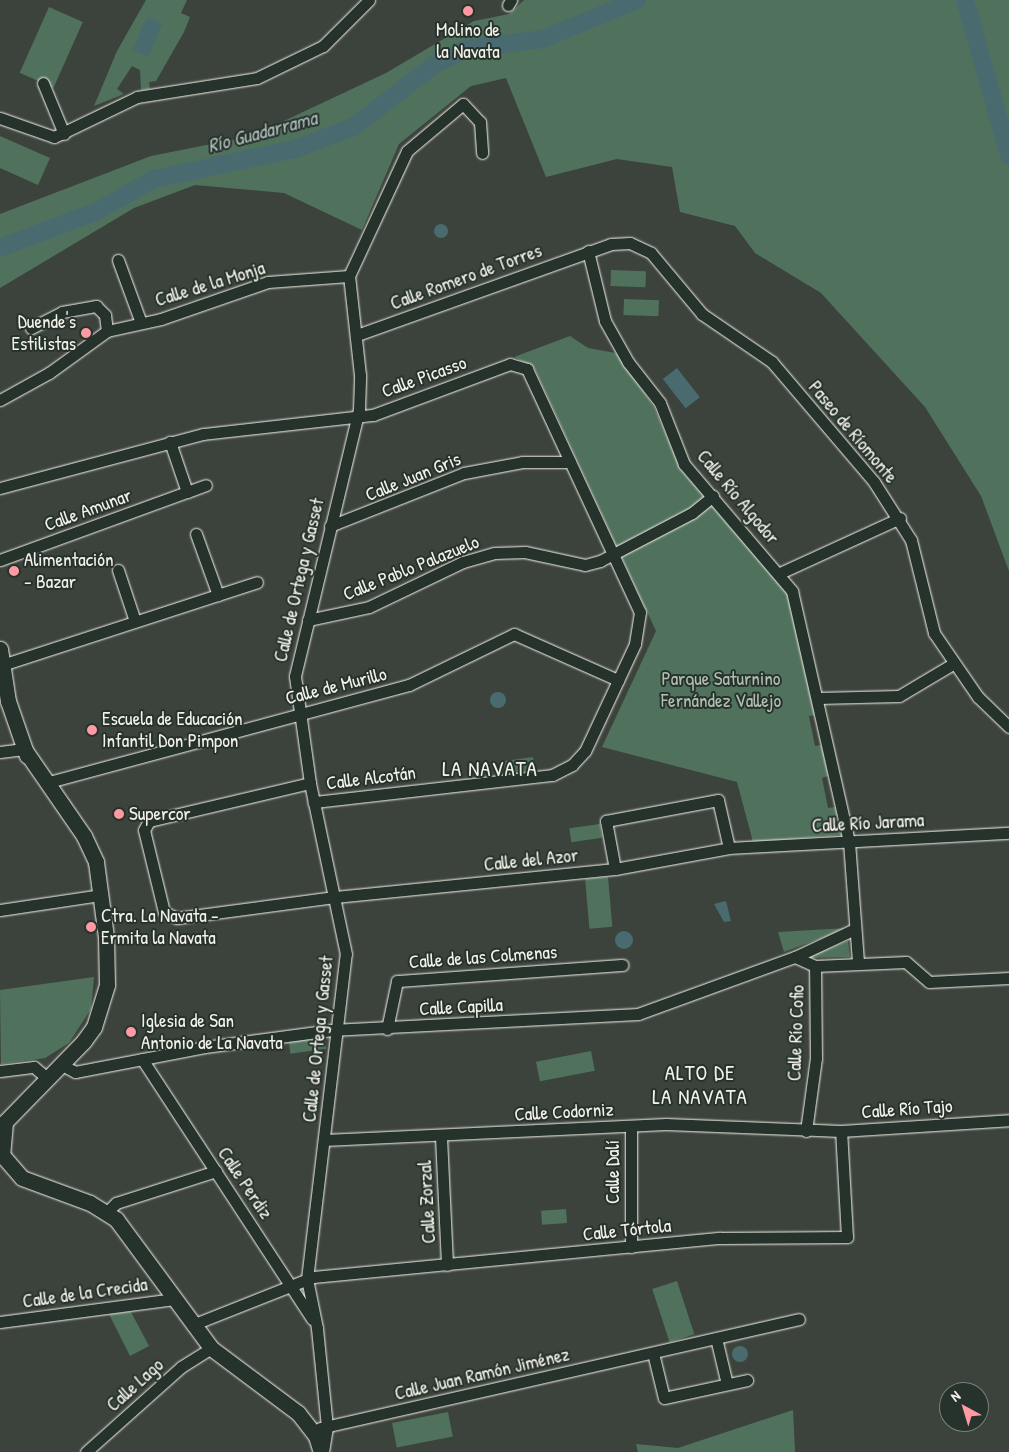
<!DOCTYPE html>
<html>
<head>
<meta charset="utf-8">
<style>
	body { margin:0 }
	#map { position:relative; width:1009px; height:1452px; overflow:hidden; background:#3c433c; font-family:"Patrick Hand",sans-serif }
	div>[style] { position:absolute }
	.green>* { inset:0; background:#50725d; transform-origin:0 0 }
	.water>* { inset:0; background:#496b6f; transform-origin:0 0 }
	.round { border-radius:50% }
	.river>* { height:18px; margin:-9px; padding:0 9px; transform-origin:9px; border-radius:9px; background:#496b6f }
	.roads { filter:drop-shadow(0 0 1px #f4f1e8) drop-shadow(0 0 1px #f4f1e8) }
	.street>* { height:11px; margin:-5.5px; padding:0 5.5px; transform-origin:5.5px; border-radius:5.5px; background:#26332d }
	.secondary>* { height:15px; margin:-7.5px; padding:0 7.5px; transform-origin:7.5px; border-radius:7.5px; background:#26332d }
	.dots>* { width:14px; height:14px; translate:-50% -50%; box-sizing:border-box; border:2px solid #26332d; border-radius:50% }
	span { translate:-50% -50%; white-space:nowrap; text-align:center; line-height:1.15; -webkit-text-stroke:4px #26332d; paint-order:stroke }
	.poi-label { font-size:19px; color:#f4f1e8 }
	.right { translate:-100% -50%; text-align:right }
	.left { translate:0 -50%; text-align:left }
	.street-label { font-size:19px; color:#f4f1e8 }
	.park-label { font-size:19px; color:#b2beb0 }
	.water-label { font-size:20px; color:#b0bbb8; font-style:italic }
	.quarter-label { font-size:21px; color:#f4f1e8; letter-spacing:1px }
	.north { position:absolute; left:939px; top:1382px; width:50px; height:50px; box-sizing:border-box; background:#26332d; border:1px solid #787f78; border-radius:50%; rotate:321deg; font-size:14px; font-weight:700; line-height:20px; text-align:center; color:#f4f1e8 }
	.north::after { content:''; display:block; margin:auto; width:18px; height:22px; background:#ff9aa2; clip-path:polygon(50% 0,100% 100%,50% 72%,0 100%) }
</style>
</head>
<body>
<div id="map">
	<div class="green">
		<div style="clip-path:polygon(146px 0,187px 0,181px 13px,190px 17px,184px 32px,156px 81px,149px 82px,150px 89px,141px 90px,140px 70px,132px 66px,117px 89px,124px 94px,94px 106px,117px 51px)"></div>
		<div style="clip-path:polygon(524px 0,1009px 0,1009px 571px,981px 496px,925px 407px,821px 293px,755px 253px,735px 226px,680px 212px,672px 167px,617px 159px,546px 177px,506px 78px,471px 86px,399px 144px,362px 230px,284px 193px,195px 185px,134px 208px,0 288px,0 214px,151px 156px,252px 136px,386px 73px,474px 21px,509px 14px)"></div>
		<div style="left:49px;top:7px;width:37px;height:72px;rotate:24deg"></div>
		<div style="clip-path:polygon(0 136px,50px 158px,38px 185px,0 168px)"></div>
		<div style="left:611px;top:270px;width:35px;height:16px;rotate:2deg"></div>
		<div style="left:624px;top:299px;width:35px;height:16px;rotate:2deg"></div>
		<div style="clip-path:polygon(570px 336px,588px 348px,616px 353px,654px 407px,681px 470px,787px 592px,816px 715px,809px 716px,815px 746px,822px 745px,828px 776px,822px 778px,828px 808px,835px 807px,841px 835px,753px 842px,737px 782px,602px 747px,656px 631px,534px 367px,514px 357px)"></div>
		<div style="left:533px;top:757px;width:15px;height:30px;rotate:82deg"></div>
		<div style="left:600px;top:824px;width:14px;height:31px;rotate:82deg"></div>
		<div style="left:608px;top:877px;width:50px;height:23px;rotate:85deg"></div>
		<div style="clip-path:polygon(848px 928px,784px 952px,778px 932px)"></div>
		<div style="clip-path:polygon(848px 941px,850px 957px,808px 958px,810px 956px)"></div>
		<div style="clip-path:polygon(94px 977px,91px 1009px,69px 1043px,45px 1058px,1px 1064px,0 990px)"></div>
		<div style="left:324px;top:1034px;width:15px;height:36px;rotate:82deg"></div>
		<div style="left:591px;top:1051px;width:20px;height:56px;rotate:79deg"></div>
		<div style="left:566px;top:1209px;width:14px;height:25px;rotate:86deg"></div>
		<div style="left:677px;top:1281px;width:56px;height:26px;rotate:72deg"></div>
		<div style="clip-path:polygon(131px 1312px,149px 1346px,130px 1356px,109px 1314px)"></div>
		<div style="clip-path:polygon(793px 1410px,795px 1452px,638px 1452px,636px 1444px,678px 1448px)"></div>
		<div style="left:448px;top:1412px;width:25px;height:57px;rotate:79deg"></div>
	</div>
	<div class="water">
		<div style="left:147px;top:17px;width:17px;height:36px;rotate:24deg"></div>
		<div class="round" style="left:434px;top:224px;width:14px;height:14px"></div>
		<div style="left:677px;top:368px;width:37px;height:18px;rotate:52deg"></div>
		<div class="round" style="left:490px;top:692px;width:16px;height:16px"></div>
		<div style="clip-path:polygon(726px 901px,731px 921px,724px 922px,714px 904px)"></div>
		<div class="round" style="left:615px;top:931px;width:18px;height:18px"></div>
		<div class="round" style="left:732px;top:1346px;width:16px;height:16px"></div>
	</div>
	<div class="river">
		<div style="left:965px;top:0;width:162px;rotate:74.2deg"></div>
		<div style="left:0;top:248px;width:102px;rotate:-20.8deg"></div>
		<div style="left:95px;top:212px;width:68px;rotate:-29.2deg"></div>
		<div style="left:154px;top:179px;width:144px;rotate:-12deg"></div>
		<div style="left:295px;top:149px;width:62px;rotate:-20.8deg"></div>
		<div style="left:353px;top:127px;width:102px;rotate:-37.4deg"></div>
		<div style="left:434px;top:65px;width:35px;rotate:-27deg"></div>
		<div style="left:465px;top:49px;width:79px;rotate:-7.3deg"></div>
		<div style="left:543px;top:39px;width:102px;rotate:-22.5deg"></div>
	</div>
	<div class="roads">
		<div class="street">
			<div style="left:508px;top:5px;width:6px;rotate:-59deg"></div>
			<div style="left:43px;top:83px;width:55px;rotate:67.6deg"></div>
			<div style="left:0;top:118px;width:57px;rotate:19.4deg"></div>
			<div style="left:54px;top:137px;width:92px;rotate:-25.7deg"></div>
			<div style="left:137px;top:97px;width:121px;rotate:-9deg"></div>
			<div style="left:257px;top:78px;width:73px;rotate:-25.9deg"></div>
			<div style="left:323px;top:46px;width:65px;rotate:-45deg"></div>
			<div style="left:588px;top:251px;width:72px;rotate:76.3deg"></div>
			<div style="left:605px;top:321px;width:47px;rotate:60.7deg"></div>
			<div style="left:628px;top:362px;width:52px;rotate:52deg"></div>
			<div style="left:660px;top:403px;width:66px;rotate:68.5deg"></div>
			<div style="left:684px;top:464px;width:167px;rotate:49.6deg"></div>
			<div style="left:792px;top:591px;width:257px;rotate:77.2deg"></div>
			<div style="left:849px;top:842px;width:121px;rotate:85.7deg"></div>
			<div style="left:118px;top:260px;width:67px;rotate:69.9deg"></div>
			<div style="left:31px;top:328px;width:35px;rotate:-27deg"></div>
			<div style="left:62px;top:312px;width:35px;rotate:-10deg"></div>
			<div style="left:96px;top:306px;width:13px;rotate:45deg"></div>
			<div style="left:105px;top:315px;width:16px;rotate:83deg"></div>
			<div style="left:357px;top:335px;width:270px;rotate:-19.7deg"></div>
			<div style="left:611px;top:244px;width:19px;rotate:-3deg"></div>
			<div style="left:630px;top:243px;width:23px;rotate:25deg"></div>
			<div style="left:651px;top:253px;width:80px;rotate:50.1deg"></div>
			<div style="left:702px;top:314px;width:85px;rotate:34.4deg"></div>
			<div style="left:772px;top:362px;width:157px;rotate:49.6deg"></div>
			<div style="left:874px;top:482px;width:69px;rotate:57.5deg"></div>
			<div style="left:911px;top:540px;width:96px;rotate:76.1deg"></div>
			<div style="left:934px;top:633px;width:78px;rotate:55.5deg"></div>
			<div style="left:978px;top:697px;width:43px;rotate:44.1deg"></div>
			<div style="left:0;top:400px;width:56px;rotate:-28.9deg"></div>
			<div style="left:49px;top:373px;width:72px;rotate:-35.9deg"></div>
			<div style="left:107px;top:331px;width:55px;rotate:-12.5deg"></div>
			<div style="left:161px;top:319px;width:113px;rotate:-19.1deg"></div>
			<div style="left:268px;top:282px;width:81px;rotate:-4.2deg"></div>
			<div style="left:0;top:488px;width:210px;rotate:-14.9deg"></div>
			<div style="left:203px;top:434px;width:171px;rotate:-6.4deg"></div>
			<div style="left:373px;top:415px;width:146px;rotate:-20.4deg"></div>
			<div style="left:510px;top:364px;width:18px;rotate:16deg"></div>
			<div style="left:527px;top:369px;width:268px;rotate:65.1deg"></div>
			<div style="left:640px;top:612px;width:32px;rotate:99deg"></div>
			<div style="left:635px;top:644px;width:118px;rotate:115deg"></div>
			<div style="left:585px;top:751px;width:19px;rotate:133deg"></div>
			<div style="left:572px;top:765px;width:22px;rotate:153deg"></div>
			<div style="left:552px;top:775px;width:240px;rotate:173.5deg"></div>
			<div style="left:187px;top:492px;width:20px;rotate:-20deg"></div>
			<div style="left:330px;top:526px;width:144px;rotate:-21.6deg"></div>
			<div style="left:464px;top:473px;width:59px;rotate:-10.7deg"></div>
			<div style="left:522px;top:462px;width:48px"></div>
			<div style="left:196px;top:534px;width:65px;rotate:70.2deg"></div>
			<div style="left:0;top:560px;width:199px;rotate:-20deg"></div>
			<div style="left:187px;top:492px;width:53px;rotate:-108.8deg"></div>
			<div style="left:118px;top:570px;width:54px;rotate:71.6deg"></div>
			<div style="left:780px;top:573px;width:132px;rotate:-24.6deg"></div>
			<div style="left:308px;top:620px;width:62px;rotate:-12deg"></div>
			<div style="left:369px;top:607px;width:104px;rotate:-25.6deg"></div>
			<div style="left:463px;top:562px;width:33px;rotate:-16deg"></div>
			<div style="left:495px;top:553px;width:30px;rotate:-2deg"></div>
			<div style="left:525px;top:552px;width:61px;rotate:12.2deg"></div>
			<div style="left:585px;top:565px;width:16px;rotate:-15deg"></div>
			<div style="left:600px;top:561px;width:104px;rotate:-27.6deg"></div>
			<div style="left:692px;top:513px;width:27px;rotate:-39deg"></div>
			<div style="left:2px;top:665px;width:268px;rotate:-18deg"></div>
			<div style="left:818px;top:698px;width:81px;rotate:-1.4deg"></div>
			<div style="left:899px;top:696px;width:63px;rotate:-30.7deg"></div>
			<div style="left:0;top:752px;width:24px;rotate:-7deg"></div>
			<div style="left:49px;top:782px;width:373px;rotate:-15.1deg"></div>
			<div style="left:409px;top:685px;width:117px;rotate:-25.9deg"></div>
			<div style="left:514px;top:634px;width:114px;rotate:23.9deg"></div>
			<div style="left:310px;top:783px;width:165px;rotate:166.7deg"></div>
			<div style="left:149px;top:821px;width:10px;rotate:119deg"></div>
			<div style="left:144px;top:830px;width:84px;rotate:76.3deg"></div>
			<div style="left:164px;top:912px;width:14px;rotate:25deg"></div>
			<div style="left:177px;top:918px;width:159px;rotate:-7.6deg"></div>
			<div style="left:335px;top:897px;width:281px;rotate:-5.7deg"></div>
			<div style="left:615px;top:869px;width:116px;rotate:-10.4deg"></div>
			<div style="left:729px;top:848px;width:280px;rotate:-3.1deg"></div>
			<div style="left:615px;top:869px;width:49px;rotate:-100.6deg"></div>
			<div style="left:606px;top:821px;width:114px;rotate:-10.6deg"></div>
			<div style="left:718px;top:800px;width:49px;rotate:77.1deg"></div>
			<div style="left:0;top:910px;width:101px;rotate:-8.5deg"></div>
			<div style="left:795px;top:957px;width:22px;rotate:24deg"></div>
			<div style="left:815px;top:966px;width:91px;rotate:-2.5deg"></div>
			<div style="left:906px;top:962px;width:30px;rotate:41deg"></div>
			<div style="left:929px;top:982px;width:80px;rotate:-2.9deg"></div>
			<div style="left:387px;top:1029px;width:49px;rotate:-78.2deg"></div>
			<div style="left:397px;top:981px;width:226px;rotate:-4.1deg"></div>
			<div style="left:142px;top:1059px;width:311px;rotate:56.8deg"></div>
			<div style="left:60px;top:1064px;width:17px;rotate:28deg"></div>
			<div style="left:75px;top:1072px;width:132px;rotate:-10.9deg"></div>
			<div style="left:205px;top:1047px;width:128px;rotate:-7.6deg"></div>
			<div style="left:332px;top:1030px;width:306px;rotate:-3deg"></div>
			<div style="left:638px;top:1014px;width:167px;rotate:-20deg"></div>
			<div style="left:795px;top:957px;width:66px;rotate:-25deg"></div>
			<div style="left:0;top:1071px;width:34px;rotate:-7deg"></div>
			<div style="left:34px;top:1067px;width:17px;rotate:40deg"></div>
			<div style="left:631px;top:1126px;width:121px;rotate:90deg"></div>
			<div style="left:806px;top:1131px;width:74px;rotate:-82.2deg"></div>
			<div style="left:816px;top:1058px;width:92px;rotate:-90.6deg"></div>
			<div style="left:441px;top:1137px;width:128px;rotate:87.3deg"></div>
			<div style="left:324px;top:1140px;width:342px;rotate:-2.7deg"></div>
			<div style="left:666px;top:1124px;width:175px;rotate:2.3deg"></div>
			<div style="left:841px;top:1131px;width:168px;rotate:-3.7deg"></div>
			<div style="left:107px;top:1212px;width:13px;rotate:-45deg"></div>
			<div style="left:116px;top:1203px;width:105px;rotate:-17.7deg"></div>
			<div style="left:0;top:1322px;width:176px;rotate:-7.5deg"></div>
			<div style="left:192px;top:1325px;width:130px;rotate:-21.6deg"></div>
			<div style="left:313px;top:1277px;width:409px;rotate:-5.5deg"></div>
			<div style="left:720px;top:1238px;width:127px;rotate:-0.5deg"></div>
			<div style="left:847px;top:1237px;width:106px;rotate:-93.2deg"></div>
			<div style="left:716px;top:1338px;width:47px;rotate:76.6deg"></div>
			<div style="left:653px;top:1353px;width:46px;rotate:76.3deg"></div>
			<div style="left:664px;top:1398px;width:85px;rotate:-12.2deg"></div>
			<div style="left:320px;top:1428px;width:491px;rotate:-12.8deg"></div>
			<div style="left:86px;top:1452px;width:127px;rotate:-41.8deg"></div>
			<div style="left:181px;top:1367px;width:36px;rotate:-32deg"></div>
			<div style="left:323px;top:1452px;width:25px;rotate:-81deg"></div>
			<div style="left:327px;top:1427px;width:100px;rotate:-95.8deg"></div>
			<div style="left:317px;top:1328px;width:50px;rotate:-101.5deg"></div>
			<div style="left:307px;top:1279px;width:327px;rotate:-83.2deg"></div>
			<div style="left:346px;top:954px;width:175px;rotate:-101.9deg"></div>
			<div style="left:310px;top:783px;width:108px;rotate:-98deg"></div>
			<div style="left:295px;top:676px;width:275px;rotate:-76.5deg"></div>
			<div style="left:359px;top:409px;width:34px;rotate:-88deg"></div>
			<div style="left:360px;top:375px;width:100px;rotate:-96.3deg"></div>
			<div style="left:349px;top:276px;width:138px;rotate:-65.1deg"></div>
			<div style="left:407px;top:151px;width:73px;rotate:-40deg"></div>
			<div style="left:463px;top:104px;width:25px;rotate:47deg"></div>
			<div style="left:480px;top:122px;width:31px;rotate:86deg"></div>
		</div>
		<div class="secondary">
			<div style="left:0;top:649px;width:53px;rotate:81.3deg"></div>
			<div style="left:8px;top:701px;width:58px;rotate:70.9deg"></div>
			<div style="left:24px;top:749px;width:106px;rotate:55.4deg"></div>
			<div style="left:84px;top:836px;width:29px;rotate:65deg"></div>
			<div style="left:96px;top:862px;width:76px;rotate:82.4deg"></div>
			<div style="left:106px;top:937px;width:48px;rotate:88.8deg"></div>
			<div style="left:107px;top:985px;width:44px;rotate:107.2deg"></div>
			<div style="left:94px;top:1027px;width:17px;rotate:126deg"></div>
			<div style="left:84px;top:1041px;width:113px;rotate:134.3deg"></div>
			<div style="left:5px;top:1122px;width:33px;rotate:95deg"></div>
			<div style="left:2px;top:1155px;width:30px;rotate:49deg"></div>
			<div style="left:22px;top:1178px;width:72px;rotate:20.2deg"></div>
			<div style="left:90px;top:1203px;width:31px;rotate:32deg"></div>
			<div style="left:116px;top:1219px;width:160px;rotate:53.6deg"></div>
			<div style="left:211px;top:1348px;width:109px;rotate:36.8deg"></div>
			<div style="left:298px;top:1413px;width:29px;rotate:52deg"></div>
			<div style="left:316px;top:1436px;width:17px;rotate:73deg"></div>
		</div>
	</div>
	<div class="dots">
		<div style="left:468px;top:11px;background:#ff9aa2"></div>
		<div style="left:86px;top:333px;background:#ff9aa2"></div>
		<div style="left:14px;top:571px;background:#ff9aa2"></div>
		<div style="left:92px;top:730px;background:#ff9aa2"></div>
		<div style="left:119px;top:814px;background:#ff9aa2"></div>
		<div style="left:91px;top:927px;background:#ff9aa2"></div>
		<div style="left:131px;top:1032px;background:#ff9aa2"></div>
	</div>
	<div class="poi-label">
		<span style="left:468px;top:41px">Molino de<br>la Navata</span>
		<span class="right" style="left:76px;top:333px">Duende's<br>Estilistas</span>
		<span class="left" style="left:24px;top:571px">Alimentación<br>- Bazar</span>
		<span class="left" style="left:102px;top:730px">Escuela de Educación<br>Infantil Don Pimpon</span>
		<span class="left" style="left:129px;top:814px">Supercor</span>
		<span class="left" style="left:101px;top:927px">Ctra. La Navata -<br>Ermita la Navata</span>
		<span class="left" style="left:141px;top:1032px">Iglesia de San<br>Antonio de La Navata</span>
	</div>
	<div class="street-label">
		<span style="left:466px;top:277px;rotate:-20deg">Calle Romero de Torres</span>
		<span style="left:210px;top:284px;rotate:-17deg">Calle de la Monja</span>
		<span style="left:424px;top:377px;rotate:-20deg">Calle Picasso</span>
		<span style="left:853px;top:432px;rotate:50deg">Paseo de Ríomonte</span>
		<span style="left:413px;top:477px;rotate:-22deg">Calle Juan Gris</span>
		<span style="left:738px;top:497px;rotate:50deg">Calle Río Algodor</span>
		<span style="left:88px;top:510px;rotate:-20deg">Calle Amunar</span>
		<span style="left:411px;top:568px;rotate:-22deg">Calle Pablo Palazuelo</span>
		<span style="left:299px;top:580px;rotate:-77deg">Calle de Ortega y Gasset</span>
		<span style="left:336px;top:686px;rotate:-14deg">Calle de Murillo</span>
		<span style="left:371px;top:778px;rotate:-7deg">Calle Alcotán</span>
		<span style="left:868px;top:823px;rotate:-3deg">Calle Río Jarama</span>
		<span style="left:531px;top:860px;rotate:-6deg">Calle del Azor</span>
		<span style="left:483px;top:957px;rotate:-4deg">Calle de las Colmenas</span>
		<span style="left:461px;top:1007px;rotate:-3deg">Calle Capilla</span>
		<span style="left:796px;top:1033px;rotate:-88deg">Calle Río Cofio</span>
		<span style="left:318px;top:1039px;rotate:-84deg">Calle de Ortega y Gasset</span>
		<span style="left:907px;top:1109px;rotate:-4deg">Calle Río Tajo</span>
		<span style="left:564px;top:1112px;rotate:-3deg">Calle Codorniz</span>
		<span style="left:613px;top:1172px;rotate:-90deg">Calle Dalí</span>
		<span style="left:245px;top:1183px;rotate:56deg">Calle Perdiz</span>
		<span style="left:427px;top:1202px;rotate:-93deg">Calle Zorzal</span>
		<span style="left:627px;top:1230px;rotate:-6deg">Calle Tórtola</span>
		<span style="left:85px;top:1293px;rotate:-8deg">Calle de la Crecida</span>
		<span style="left:482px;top:1374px;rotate:-13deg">Calle Juan Ramón Jiménez</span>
		<span style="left:135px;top:1385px;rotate:-42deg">Calle Lago</span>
	</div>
	<div class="park-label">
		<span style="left:721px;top:690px">Parque Saturnino<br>Fernández Vallejo</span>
	</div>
	<div class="water-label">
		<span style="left:262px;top:131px;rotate:-15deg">Río Guadarrama</span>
	</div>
	<div class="quarter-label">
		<span style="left:490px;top:769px">LA NAVATA</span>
		<span style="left:700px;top:1085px">ALTO DE<br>LA NAVATA</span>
	</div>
	<div class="north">N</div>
</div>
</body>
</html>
